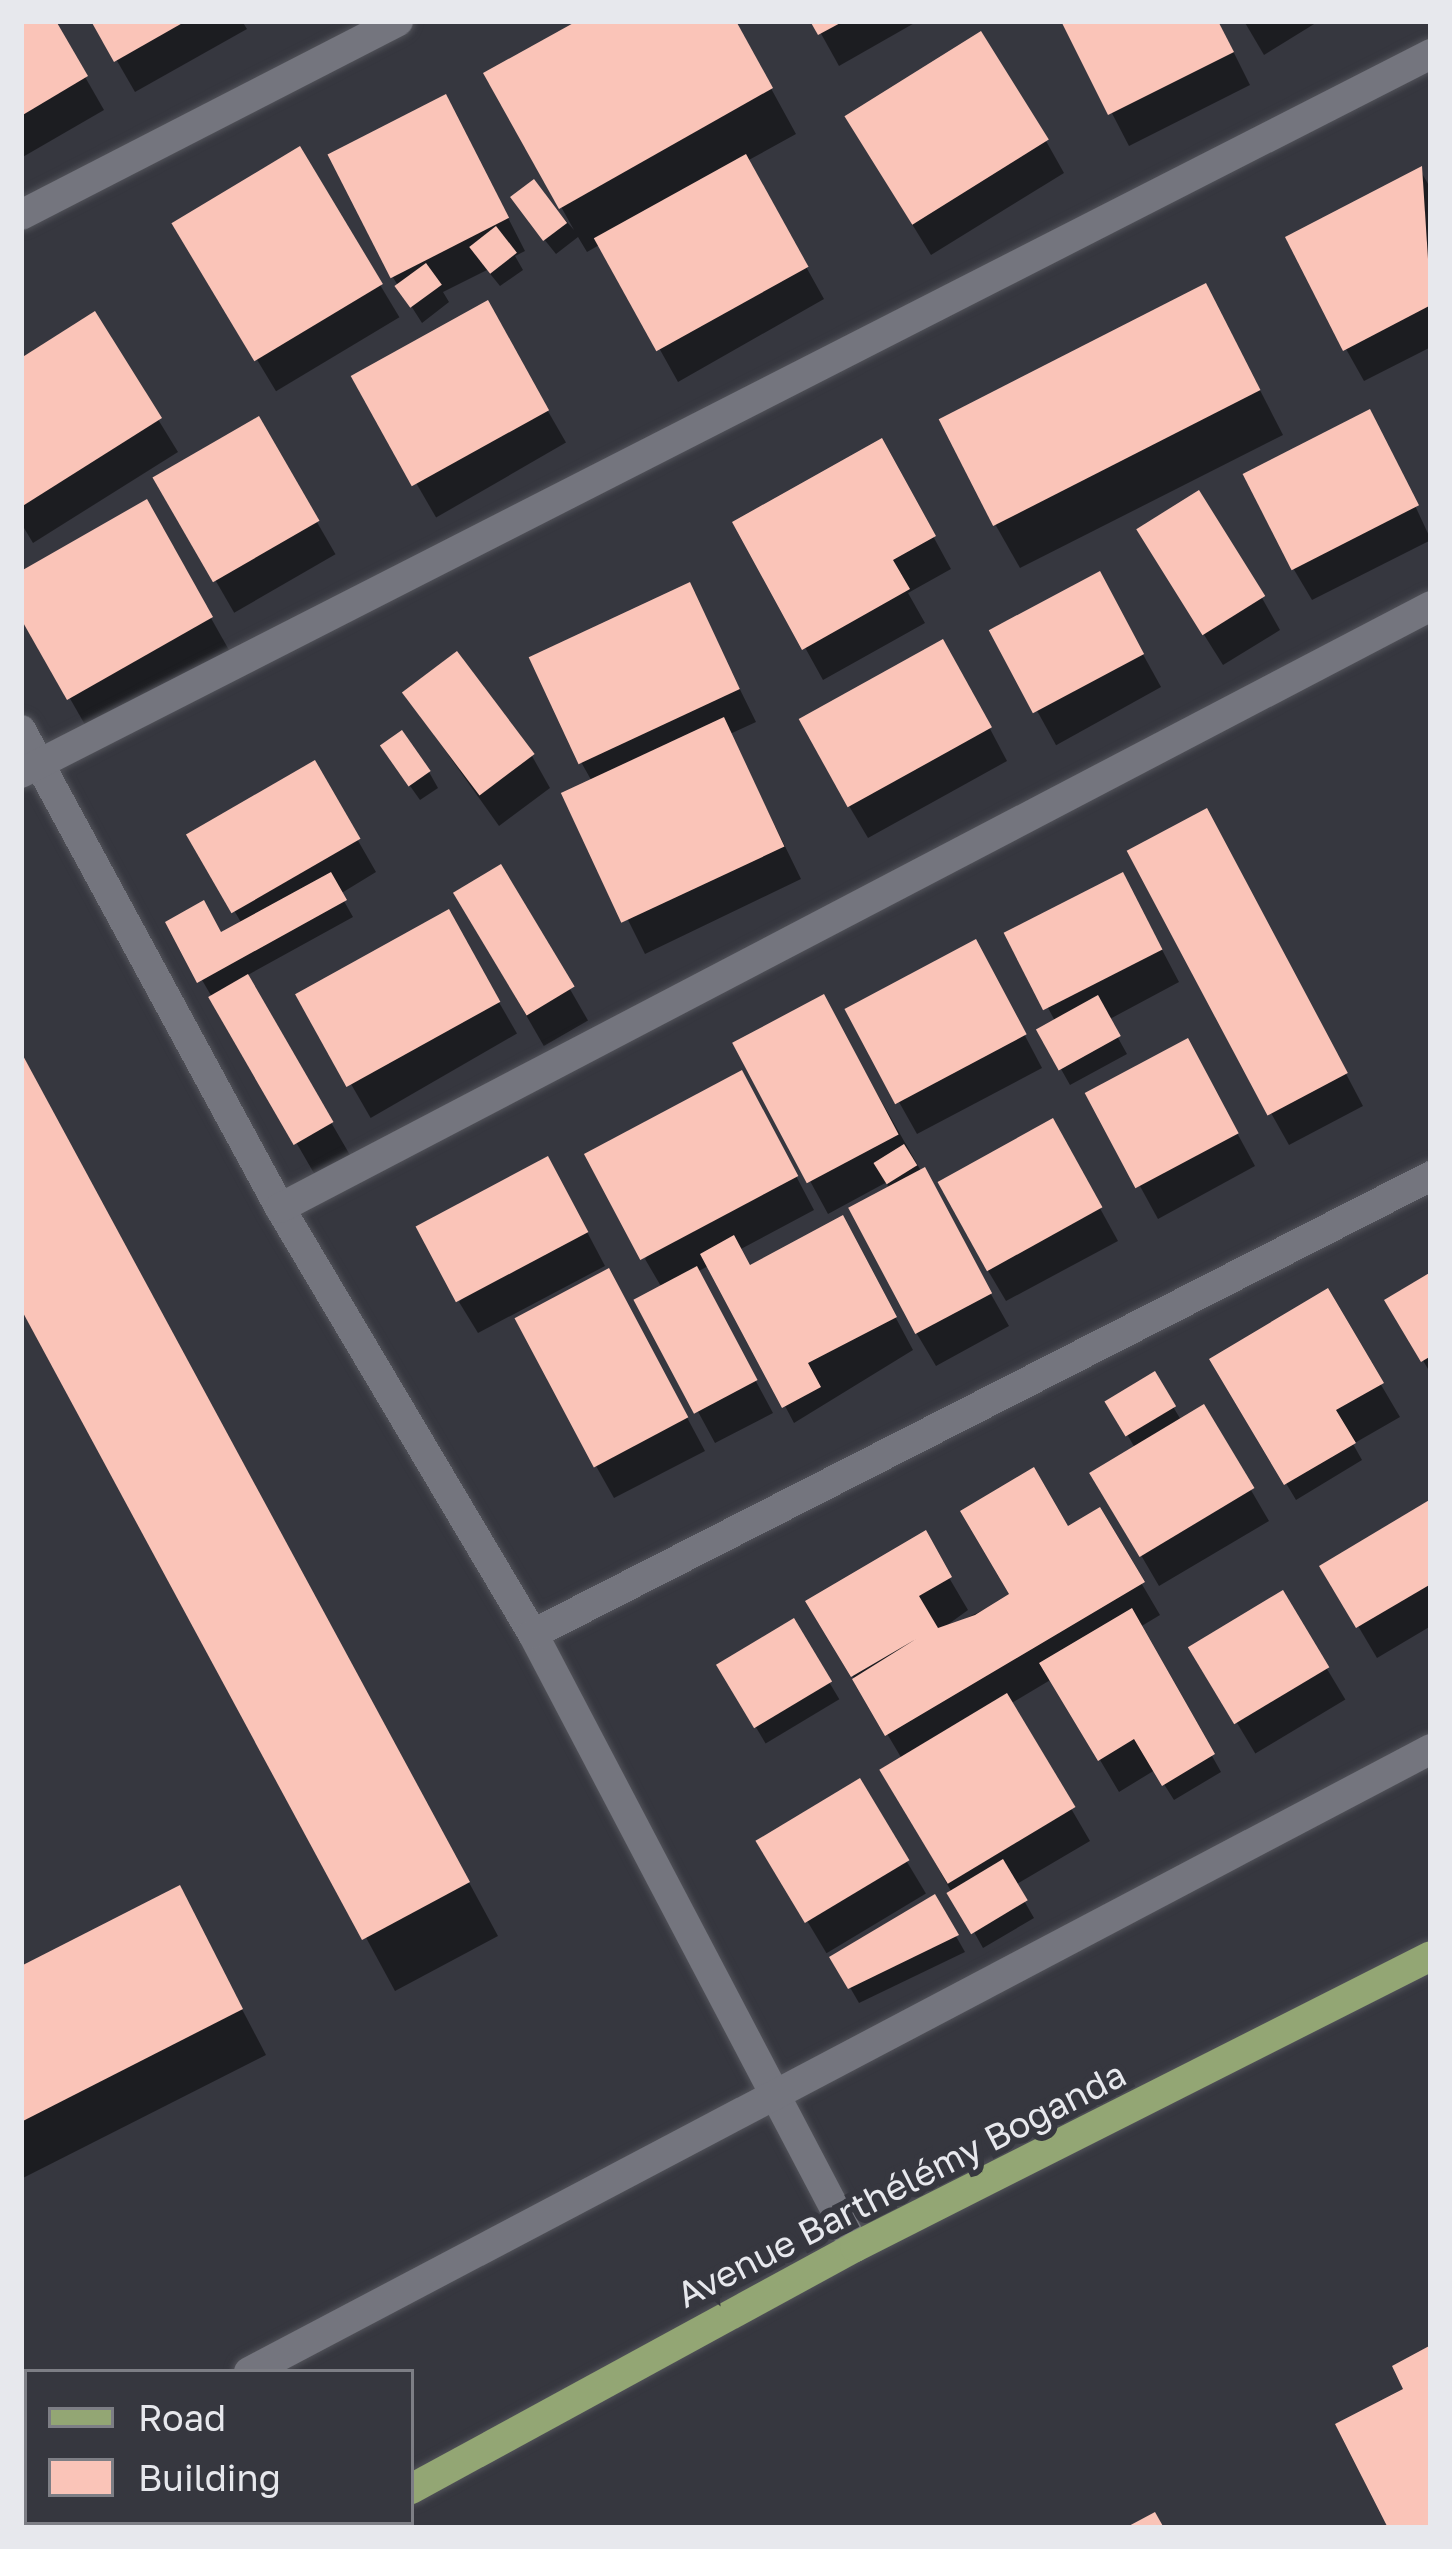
<!DOCTYPE html>
<html>
<head>
<meta charset="utf-8">
<style>
	body { margin:0 }
	#map { position:relative; width:1452px; height:2549px; overflow:hidden; background:#36373f; font-family:"Golos Text",sans-serif }
	div>[style] { position:absolute }
	.shadow>* { inset:0; background:#0007; transform-origin:0 0 }
	.building>* { inset:0; background:#fac4b8; transform-origin:0 0 }
	.roads { filter:drop-shadow(0 0 3px #52535a) drop-shadow(0 0 3px #52535a) }
	.minor>* { height:30px; margin:-15px; padding:0 15px; transform-origin:15px; border-radius:15px; background:#74757e }
	.major>* { height:30px; margin:-15px; padding:0 15px; transform-origin:15px; border-radius:15px; background:#93a674 }
	span { translate:-50% -50%; white-space:nowrap; text-align:center; line-height:1.15; -webkit-text-stroke:12px #36373f; paint-order:stroke }
	.street-label { font-size:36px; color:#e7e8ed }
	.frame { position:absolute; inset:0; border:24px solid #e7e8ed; pointer-events:none }
	.legend { position:absolute; left:24px; top:2369px; width:390px; height:156px; box-sizing:border-box; background:#36373f; border:3px solid #7d7e85; margin:0; padding:15px 21px; list-style:none; font-size:36px; color:#e7e8ed }
	.legend li { display:flex; align-items:center; gap:24px; height:60px }
	.legend b { width:60px; border:3px solid #7d7e85 }
</style>
</head>
<body>
<div id="map">
	<div class="shadow">
		<div style="clip-path:polygon(21px 21px,53px 21px,104px 110px,21px 158px)"></div>
		<div style="clip-path:polygon(94px 21px,242px 21px,247px 29px,135px 92px)"></div>
		<div style="clip-path:polygon(583px 21px,734px 21px,796px 134px,747px 161px,824px 299px,678px 382px,601px 244px,587px 252px,578px 237px,556px 254px,523px 213px,533px 183px,574px 230px,487px 74px)"></div>
		<div style="clip-path:polygon(814px 21px,918px 21px,839px 66px)"></div>
		<div style="clip-path:polygon(1064px 21px,1218px 21px,1250px 85px,1129px 146px)"></div>
		<div style="clip-path:polygon(1244px 21px,1319px 21px,1264px 55px)"></div>
		<div style="clip-path:polygon(463px 130px,525px 251px,515px 256px,523px 270px,500px 286px,487px 270px,443px 292px,449px 302px,422px 323px,392px 276px)"></div>
		<div style="clip-path:polygon(1046px 141px,1064px 173px,931px 255px,866px 149px)"></div>
		<div style="left:299px;top:150px;width:195px;height:144px;rotate:59deg"></div>
		<div style="clip-path:polygon(1420px 170px,1431px 189px,1431px 347px,1364px 381px,1346px 349px)"></div>
		<div style="left:486px;top:304px;width:160px;height:150px;rotate:60deg"></div>
		<div style="clip-path:polygon(94px 315px,178px 452px,33px 543px,21px 523px,21px 361px)"></div>
		<div style="clip-path:polygon(1230px 332px,1283px 435px,1020px 568px,995px 524px)"></div>
		<div style="left:258px;top:420px;width:155px;height:117px;rotate:60deg"></div>
		<div style="clip-path:polygon(1387px 445px,1431px 540px,1312px 600px,1293px 568px)"></div>
		<div style="clip-path:polygon(899px 474px,951px 569px,908px 593px,925px 623px,823px 680px,736px 523px)"></div>
		<div style="clip-path:polygon(146px 503px,229px 650px,88px 730px,21px 613px,21px 574px)"></div>
		<div style="clip-path:polygon(1159px 563px,1262px 598px,1280px 630px,1223px 665px)"></div>
		<div style="left:1099px;top:575px;width:128px;height:120px;rotate:61deg"></div>
		<div style="clip-path:polygon(689px 586px,756px 722px,730px 734px,801px 879px,645px 954px,567px 798px,594px 785px,581px 762px)"></div>
		<div style="clip-path:polygon(961px 674px,1007px 761px,868px 838px,849px 806px)"></div>
		<div style="clip-path:polygon(405px 694px,532px 756px,550px 788px,499px 826px)"></div>
		<div style="clip-path:polygon(393px 762px,429px 772px,438px 788px,420px 800px)"></div>
		<div style="clip-path:polygon(314px 764px,376px 872px,340px 894px,353px 917px,246px 976px,350px 1155px,315px 1175px,169px 923px,221px 936px,242px 924px,191px 837px)"></div>
		<div style="clip-path:polygon(1224px 843px,1363px 1106px,1289px 1145px,1271px 1113px)"></div>
		<div style="left:500px;top:868px;width:176px;height:51px;rotate:60deg"></div>
		<div style="clip-path:polygon(1140px 908px,1179px 982px,1108px 1020px,1127px 1054px,1070px 1085px,1039px 1030px,1055px 1021px,1010px 937px)"></div>
		<div style="left:448px;top:914px;width:138px;height:169px;rotate:60deg"></div>
		<div style="clip-path:polygon(993px 975px,1042px 1068px,917px 1134px,899px 1102px)"></div>
		<div style="clip-path:polygon(841px 1030px,1009px 1326px,936px 1366px,917px 1334px,887px 1182px,828px 1214px,736px 1045px)"></div>
		<div style="clip-path:polygon(21px 1055px,498px 1936px,395px 1991px,21px 1302px)"></div>
		<div style="clip-path:polygon(1205px 1074px,1255px 1166px,1158px 1219px,1090px 1095px)"></div>
		<div style="clip-path:polygon(759px 1106px,814px 1210px,739px 1250px,749px 1269px,860px 1251px,913px 1350px,794px 1423px,710px 1265px,697px 1272px,773px 1413px,715px 1443px,638px 1301px,662px 1288px,645px 1259px)"></div>
		<div style="clip-path:polygon(1070px 1154px,1118px 1241px,1006px 1301px,987px 1269px)"></div>
		<div style="clip-path:polygon(566px 1192px,605px 1266px,478px 1333px,459px 1302px)"></div>
		<div style="clip-path:polygon(1431px 1281px,1431px 1374px,1388px 1301px)"></div>
		<div style="clip-path:polygon(1327px 1293px,1400px 1417px,1353px 1444px,1362px 1460px,1296px 1500px,1213px 1360px)"></div>
		<div style="clip-path:polygon(626px 1304px,705px 1451px,614px 1498px,596px 1466px)"></div>
		<div style="clip-path:polygon(1154px 1375px,1181px 1420px,1203px 1408px,1269px 1521px,1159px 1586px,1093px 1473px,1135px 1448px,1108px 1402px)"></div>
		<div style="clip-path:polygon(1431px 1502px,1431px 1626px,1377px 1658px,1323px 1567px)"></div>
		<div style="clip-path:polygon(1099px 1511px,1160px 1615px,1140px 1627px,1221px 1772px,1174px 1800px,1155px 1770px,1119px 1792px,1052px 1679px,1010px 1704px,1090px 1841px,1015px 1885px,1034px 1918px,983px 1948px,883px 1770px,902px 1759px,809px 1602px,924px 1535px,968px 1610px,939px 1631px,1013px 1596px,1067px 1530px)"></div>
		<div style="left:1282px;top:1594px;width:123px;height:105px;rotate:59deg"></div>
		<div style="left:793px;top:1622px;width:90px;height:86px;rotate:59deg"></div>
		<div style="left:859px;top:1782px;width:130px;height:116px;rotate:59deg"></div>
		<div style="clip-path:polygon(179px 1889px,266px 2055px,21px 2179px,21px 1970px)"></div>
		<div style="clip-path:polygon(934px 1898px,965px 1952px,859px 2003px,833px 1958px)"></div>
	</div>
	<div class="building">
		<div style="clip-path:polygon(21px 21px,56px 21px,88px 76px,21px 116px)"></div>
		<div style="clip-path:polygon(91px 21px,186px 21px,114px 62px)"></div>
		<div style="clip-path:polygon(577px 21px,736px 21px,773px 88px,559px 209px,483px 73px)"></div>
		<div style="clip-path:polygon(810px 21px,844px 21px,818px 35px)"></div>
		<div style="clip-path:polygon(1061px 21px,1218px 21px,1234px 52px,1108px 115px)"></div>
		<div style="left:981px;top:31px;width:128px;height:161px;rotate:58deg"></div>
		<div style="left:446px;top:94px;width:139px;height:133px;rotate:63deg"></div>
		<div style="left:300px;top:146px;width:161px;height:150px;rotate:59deg"></div>
		<div style="left:746px;top:154px;width:129px;height:174px;rotate:61deg"></div>
		<div style="clip-path:polygon(1422px 166px,1431px 305px,1343px 351px,1285px 237px)"></div>
		<div style="left:534px;top:179px;width:55px;height:30px;rotate:53deg"></div>
		<div style="left:496px;top:226px;width:34px;height:34px;rotate:52deg"></div>
		<div style="left:426px;top:263px;width:27px;height:39px;rotate:54deg"></div>
		<div style="left:1206px;top:283px;width:120px;height:300px;rotate:63deg"></div>
		<div style="left:488px;top:300px;width:126px;height:157px;rotate:61deg"></div>
		<div style="clip-path:polygon(95px 311px,162px 418px,21px 507px,21px 358px)"></div>
		<div style="left:1370px;top:409px;width:108px;height:143px;rotate:63deg"></div>
		<div style="left:259px;top:416px;width:121px;height:123px;rotate:60deg"></div>
		<div style="clip-path:polygon(882px 438px,936px 536px,893px 560px,910px 589px,802px 650px,732px 522px)"></div>
		<div style="left:1199px;top:490px;width:125px;height:74px;rotate:58deg"></div>
		<div style="clip-path:polygon(147px 499px,213px 617px,67px 700px,21px 619px,21px 571px)"></div>
		<div style="left:1100px;top:571px;width:94px;height:126px;rotate:62deg"></div>
		<div style="left:690px;top:582px;width:118px;height:178px;rotate:65deg"></div>
		<div style="left:943px;top:639px;width:101px;height:165px;rotate:61deg"></div>
		<div style="left:457px;top:651px;width:129px;height:69px;rotate:53deg"></div>
		<div style="left:724px;top:717px;width:143px;height:180px;rotate:65deg"></div>
		<div style="left:402px;top:730px;width:50px;height:27px;rotate:55deg"></div>
		<div style="left:315px;top:760px;width:91px;height:149px;rotate:60deg"></div>
		<div style="left:1207px;top:808px;width:300px;height:91px;rotate:62deg"></div>
		<div style="left:501px;top:864px;width:143px;height:56px;rotate:59deg"></div>
		<div style="clip-path:polygon(331px 872px,347px 900px,197px 983px,165px 922px,204px 900px,221px 932px)"></div>
		<div style="left:1123px;top:872px;width:87px;height:134px;rotate:63deg"></div>
		<div style="left:449px;top:909px;width:106px;height:176px;rotate:61deg"></div>
		<div style="left:976px;top:939px;width:108px;height:149px;rotate:62deg"></div>
		<div style="left:248px;top:974px;width:171px;height:46px;rotate:60deg"></div>
		<div style="left:824px;top:994px;width:159px;height:104px;rotate:62deg"></div>
		<div style="left:1098px;top:995px;width:47px;height:71px;rotate:61deg"></div>
		<div style="left:1188px;top:1038px;width:108px;height:117px;rotate:62deg"></div>
		<div style="clip-path:polygon(21px 1052px,470px 1882px,362px 1940px,21px 1309px)"></div>
		<div style="left:742px;top:1070px;width:120px;height:179px;rotate:62deg"></div>
		<div style="left:1053px;top:1118px;width:102px;height:132px;rotate:61deg"></div>
		<div style="left:904px;top:1144px;width:25px;height:36px;rotate:58deg"></div>
		<div style="left:548px;top:1156px;width:86px;height:150px;rotate:62deg"></div>
		<div style="left:925px;top:1167px;width:143px;height:87px;rotate:62deg"></div>
		<div style="clip-path:polygon(843px 1215px,897px 1317px,808px 1363px,821px 1387px,782px 1408px,700px 1254px,734px 1235px,750px 1265px)"></div>
		<div style="left:697px;top:1266px;width:129px;height:72px;rotate:62deg"></div>
		<div style="left:609px;top:1268px;width:169px;height:107px;rotate:62deg"></div>
		<div style="clip-path:polygon(1431px 1272px,1431px 1356px,1421px 1362px,1384px 1300px)"></div>
		<div style="clip-path:polygon(1328px 1288px,1384px 1383px,1336px 1410px,1356px 1443px,1284px 1485px,1209px 1359px)"></div>
		<div style="left:1155px;top:1371px;width:41px;height:59px;rotate:59deg"></div>
		<div style="left:1204px;top:1404px;width:98px;height:134px;rotate:59deg"></div>
		<div style="clip-path:polygon(1034px 1467px,1068px 1526px,1100px 1507px,1145px 1582px,885px 1736px,852px 1679px,916px 1639px,851px 1677px,805px 1601px,926px 1530px,952px 1577px,919px 1596px,938px 1628px,975px 1615px,1009px 1594px,960px 1511px)"></div>
		<div style="clip-path:polygon(1431px 1499px,1431px 1584px,1356px 1628px,1319px 1566px)"></div>
		<div style="left:1283px;top:1590px;width:90px;height:111px;rotate:59deg"></div>
		<div style="clip-path:polygon(1132px 1608px,1215px 1754px,1162px 1786px,1134px 1739px,1098px 1761px,1039px 1663px)"></div>
		<div style="left:794px;top:1618px;width:74px;height:91px;rotate:59deg"></div>
		<div style="left:1007px;top:1693px;width:133px;height:149px;rotate:59deg"></div>
		<div style="left:860px;top:1778px;width:96px;height:122px;rotate:59deg"></div>
		<div style="left:1003px;top:1859px;width:48px;height:66px;rotate:59deg"></div>
		<div style="clip-path:polygon(180px 1885px,243px 2009px,21px 2122px,21px 1966px)"></div>
		<div style="clip-path:polygon(935px 1894px,959px 1935px,848px 1989px,829px 1957px)"></div>
		<div style="clip-path:polygon(1431px 2345px,1431px 2528px,1388px 2528px,1335px 2424px,1403px 2389px,1392px 2366px)"></div>
		<div style="clip-path:polygon(1155px 2512px,1164px 2528px,1125px 2528px)"></div>
	</div>
	<div class="roads">
		<div class="minor">
			<div style="left:21px;top:215px;width:424px;rotate:-27.2deg"></div>
			<div style="left:21px;top:730px;width:544px;rotate:61.55deg"></div>
			<div style="left:280px;top:1208px;width:495px;rotate:59.3deg"></div>
			<div style="left:533px;top:1634px;width:692px;rotate:62.29deg"></div>
			<div style="left:21px;top:773px;width:1583px;rotate:-27.02deg"></div>
			<div style="left:280px;top:1208px;width:1299px;rotate:-27.61deg"></div>
			<div style="left:533px;top:1634px;width:1008px;rotate:-27.02deg"></div>
			<div style="left:249px;top:2372px;width:1336px;rotate:-27.79deg"></div>
			<div style="left:21px;top:2490px;width:7px;rotate:-27deg"></div>
		</div>
		<div class="major">
			<div style="left:411px;top:2489px;width:506px;rotate:-28.59deg"></div>
			<div style="left:855px;top:2247px;width:645px;rotate:-26.8deg"></div>
			<div style="left:339px;top:2528px;width:13px;rotate:-29deg"></div>
		</div>
	</div>
	<div class="street-label">
		<span style="left:901px;top:2184px;rotate:-27deg">Avenue Barthélémy Boganda</span>
	</div>
	<div class="frame"></div>
	<ul class="legend">
	<li><b style="height:15px;background:#93a674"></b>Road</li>
	<li><b style="height:33px;background:#fac4b8"></b>Building</li>
	</ul>
</div>
</body>
</html>
